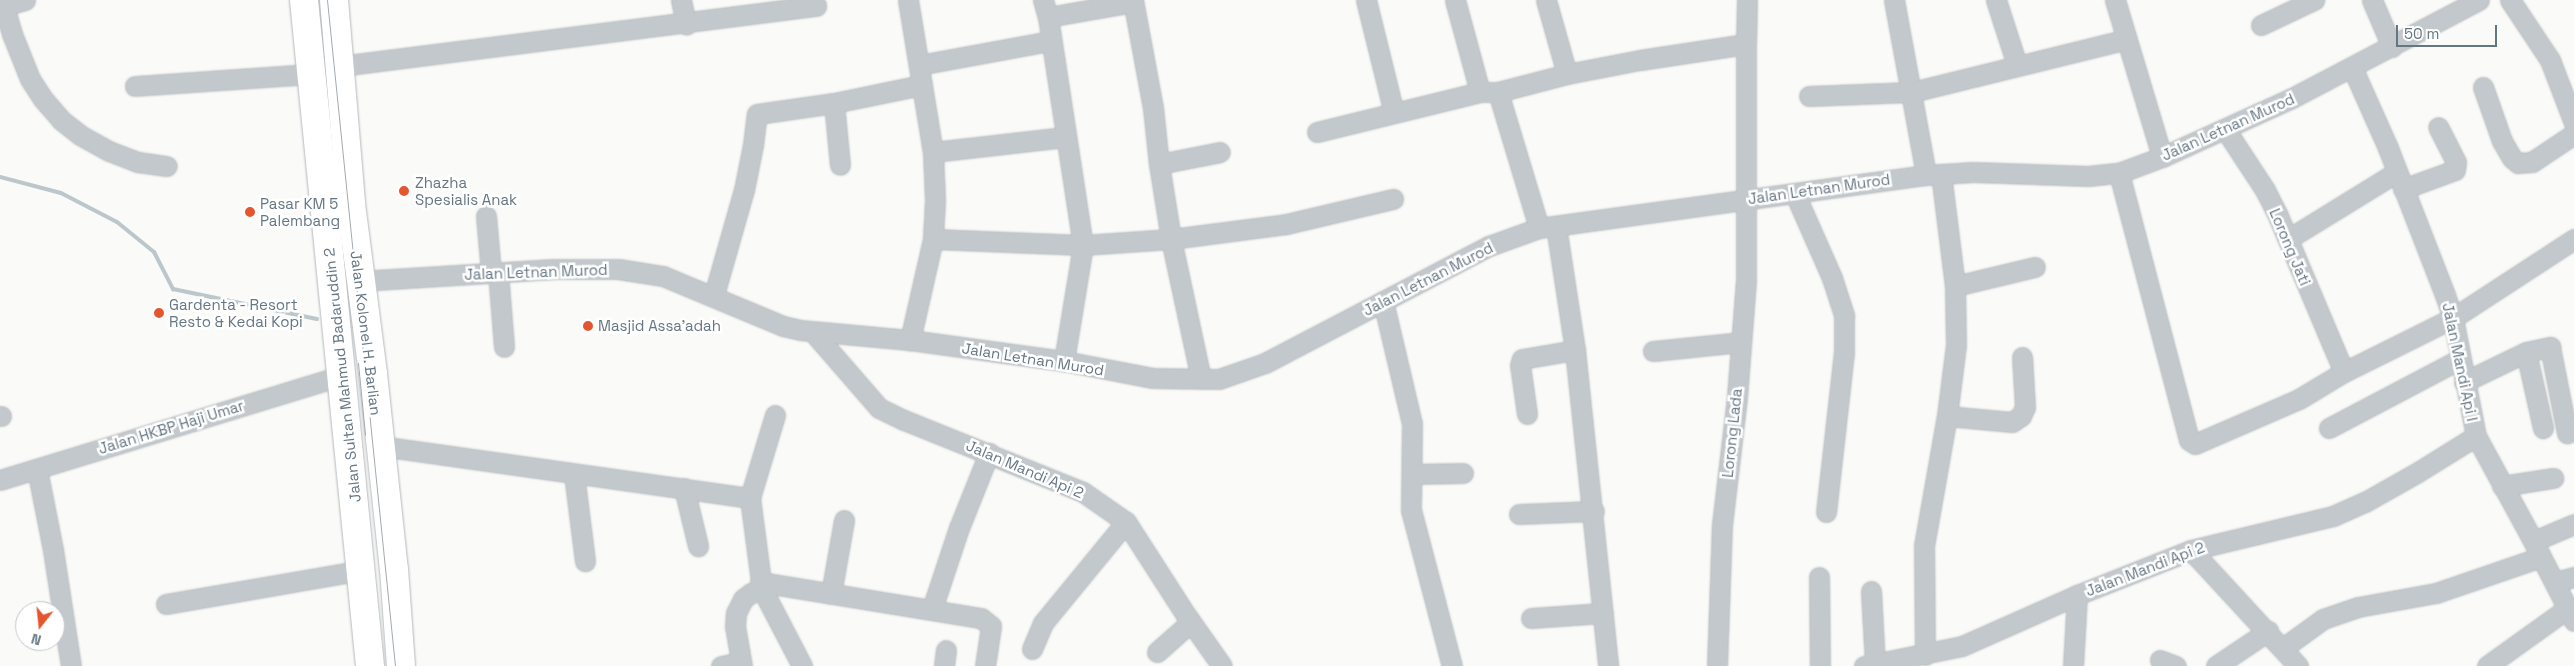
<!DOCTYPE html>
<html>
<head>
<meta charset="utf-8">
<style>
	body { margin:0 }
	#map { position:relative; width:2574px; height:666px; overflow:hidden; background:#fafaf8; font-family:"Space Grotesk",sans-serif }
	div>[style] { position:absolute }
	.stream>* { height:4px; margin:-2px; padding:0 2px; transform-origin:2px; border-radius:2px; background:#bbc7cb }
	.roads { filter:drop-shadow(0 0 1px #b4b9bd) drop-shadow(0 0 1px #b4b9bd) }
	.minor>* { height:19px; margin:-9.5px; padding:0 9.5px; transform-origin:9.5px; border-radius:9.5px; background:#c3c8cc }
	.highway>* { height:28px; margin:-14px; padding:0 14px; transform-origin:14px; border-radius:14px; background:#fff }
	.tram>* { height:1px; margin:-0.5px; padding:0 0.5px; transform-origin:0.5px; border-radius:0.5px; background:#a2aab0 }
	.dots>* { width:14px; height:14px; translate:-50% -50%; box-sizing:border-box; border:2px solid #fff; border-radius:50% }
	span { translate:-50% -50%; white-space:nowrap; text-align:center; line-height:1.15; -webkit-text-stroke:5px #fff; paint-order:stroke }
	.street-label { font-size:15px; color:#657683 }
	.poi-label { font-size:15px; color:#657683 }
	.left { translate:0 -50%; text-align:left }
	.north { position:absolute; left:15px; top:601px; width:50px; height:50px; box-sizing:border-box; background:#fff; border:1px solid #c1c8cd; border-radius:50%; rotate:196deg; font-size:14px; font-weight:700; line-height:20px; text-align:center; color:#657683 }
	.north::after { content:''; display:block; margin:auto; width:18px; height:22px; background:#e4572e; clip-path:polygon(50% 0,100% 100%,50% 72%,0 100%) }
	.scale { position:absolute; left:2396px; top:25px; width:101px; height:22px; box-sizing:border-box; border:2px solid #657683; border-top:0; padding-left:6px; font-size:15px; line-height:18px; white-space:nowrap; color:#657683; -webkit-text-stroke:4px #fff; paint-order:stroke }
</style>
</head>
<body>
<div id="map">
	<div class="stream">
		<div style="left:0;top:177px;width:63px;rotate:14.7deg"></div>
		<div style="left:61px;top:193px;width:63px;rotate:27.4deg"></div>
		<div style="left:117px;top:222px;width:48px;rotate:39deg"></div>
		<div style="left:154px;top:252px;width:42px;rotate:62.8deg"></div>
		<div style="left:173px;top:289px;width:147px;rotate:11.8deg"></div>
	</div>
	<div class="roads">
		<div class="minor">
			<div style="left:1px;top:0;width:7px;rotate:63deg"></div>
			<div style="left:4px;top:6px;width:22px;rotate:-16deg"></div>
			<div style="left:681px;top:0;width:25px;rotate:78deg"></div>
			<div style="left:908px;top:0;width:154px;rotate:80.7deg"></div>
			<div style="left:933px;top:152px;width:48px;rotate:87.6deg"></div>
			<div style="left:935px;top:200px;width:39px;rotate:93deg"></div>
			<div style="left:933px;top:239px;width:104px;rotate:102.8deg"></div>
			<div style="left:1043px;top:0;width:18px;rotate:74deg"></div>
			<div style="left:1048px;top:17px;width:231px;rotate:81.3deg"></div>
			<div style="left:1083px;top:245px;width:118px;rotate:99.3deg"></div>
			<div style="left:1133px;top:0;width:110px;rotate:79.5deg"></div>
			<div style="left:1153px;top:108px;width:56px;rotate:83.9deg"></div>
			<div style="left:1159px;top:164px;width:76px;rotate:80.9deg"></div>
			<div style="left:1171px;top:239px;width:143px;rotate:77.9deg"></div>
			<div style="left:1366px;top:0;width:116px;rotate:76.1deg"></div>
			<div style="left:1455px;top:0;width:95px;rotate:74.8deg"></div>
			<div style="left:1546px;top:0;width:77px;rotate:74.2deg"></div>
			<div style="left:1894px;top:0;width:178px;rotate:79.6deg"></div>
			<div style="left:1996px;top:0;width:68px;rotate:72.1deg"></div>
			<div style="left:2115px;top:0;width:164px;rotate:73.3deg"></div>
			<div style="left:2372px;top:0;width:51px;rotate:66.9deg"></div>
			<div style="left:2510px;top:0;width:72px;rotate:56.3deg"></div>
			<div style="left:2550px;top:60px;width:67px;rotate:69.1deg"></div>
			<div style="left:4px;top:6px;width:29px;rotate:74deg"></div>
			<div style="left:12px;top:34px;width:48px;rotate:68.2deg"></div>
			<div style="left:30px;top:79px;width:24px;rotate:57deg"></div>
			<div style="left:43px;top:99px;width:28px;rotate:49deg"></div>
			<div style="left:61px;top:120px;width:24px;rotate:38deg"></div>
			<div style="left:80px;top:135px;width:33px;rotate:29deg"></div>
			<div style="left:109px;top:151px;width:31px;rotate:21deg"></div>
			<div style="left:138px;top:162px;width:29px;rotate:8deg"></div>
			<div style="left:1048px;top:17px;width:86px;rotate:-10deg"></div>
			<div style="left:2261px;top:25px;width:59px;rotate:-25.3deg"></div>
			<div style="left:919px;top:65px;width:133px;rotate:-10.4deg"></div>
			<div style="left:340px;top:66px;width:480px;rotate:-7.2deg"></div>
			<div style="left:2352px;top:67px;width:89px;rotate:66deg"></div>
			<div style="left:2388px;top:148px;width:158px;rotate:68.8deg"></div>
			<div style="left:2445px;top:295px;width:24px;rotate:71deg"></div>
			<div style="left:2453px;top:318px;width:120px;rotate:79deg"></div>
			<div style="left:2476px;top:436px;width:117px;rotate:61.5deg"></div>
			<div style="left:2532px;top:539px;width:92px;rotate:62.9deg"></div>
			<div style="left:135px;top:86px;width:177px;rotate:-3.9deg"></div>
			<div style="left:2483px;top:87px;width:57px;rotate:70.6deg"></div>
			<div style="left:2502px;top:141px;width:20px;rotate:60deg"></div>
			<div style="left:2512px;top:158px;width:8px;rotate:40deg"></div>
			<div style="left:2518px;top:163px;width:14px;rotate:-4deg"></div>
			<div style="left:2532px;top:162px;width:50px;rotate:-33.7deg"></div>
			<div style="left:1498px;top:92px;width:142px;rotate:73.2deg"></div>
			<div style="left:1809px;top:96px;width:103px;rotate:-2.2deg"></div>
			<div style="left:1912px;top:92px;width:221px;rotate:-13.8deg"></div>
			<div style="left:834px;top:103px;width:62px;rotate:84.5deg"></div>
			<div style="left:2225px;top:129px;width:73px;rotate:56.7deg"></div>
			<div style="left:2265px;top:190px;width:29px;rotate:63deg"></div>
			<div style="left:2278px;top:216px;width:169px;rotate:67.1deg"></div>
			<div style="left:1317px;top:132px;width:168px;rotate:-13.8deg"></div>
			<div style="left:1480px;top:92px;width:18px"></div>
			<div style="left:1498px;top:92px;width:71px;rotate:-14.6deg"></div>
			<div style="left:1567px;top:74px;width:74px;rotate:-10.9deg"></div>
			<div style="left:1640px;top:60px;width:107px;rotate:-8.6deg"></div>
			<div style="left:1746px;top:44px;width:44px;rotate:-88.7deg"></div>
			<div style="left:933px;top:152px;width:133px;rotate:-6.5deg"></div>
			<div style="left:1159px;top:164px;width:62px;rotate:-11.1deg"></div>
			<div style="left:2119px;top:173px;width:276px;rotate:75.3deg"></div>
			<div style="left:2189px;top:440px;width:7px;rotate:34deg"></div>
			<div style="left:2195px;top:444px;width:113px;rotate:-23.4deg"></div>
			<div style="left:2299px;top:399px;width:52px;rotate:-31deg"></div>
			<div style="left:2344px;top:372px;width:122px;rotate:-26.4deg"></div>
			<div style="left:2453px;top:318px;width:145px;rotate:-33.1deg"></div>
			<div style="left:2403px;top:189px;width:55px;rotate:-20.1deg"></div>
			<div style="left:2455px;top:170px;width:8px;rotate:-83deg"></div>
			<div style="left:2456px;top:162px;width:39px;rotate:-117deg"></div>
			<div style="left:1795px;top:194px;width:92px;rotate:66.2deg"></div>
			<div style="left:1832px;top:278px;width:40px;rotate:72deg"></div>
			<div style="left:1844px;top:316px;width:36px;rotate:90deg"></div>
			<div style="left:1844px;top:352px;width:161px;rotate:96.4deg"></div>
			<div style="left:486px;top:216px;width:56px;rotate:84.9deg"></div>
			<div style="left:1556px;top:226px;width:125px;rotate:81.3deg"></div>
			<div style="left:1575px;top:350px;width:318px;rotate:84deg"></div>
			<div style="left:933px;top:239px;width:150px;rotate:2.3deg"></div>
			<div style="left:1083px;top:245px;width:88px;rotate:-3.9deg"></div>
			<div style="left:1171px;top:239px;width:116px;rotate:-7.4deg"></div>
			<div style="left:1286px;top:224px;width:110px;rotate:-13.2deg"></div>
			<div style="left:2288px;top:239px;width:128px;rotate:-31.6deg"></div>
			<div style="left:498px;top:272px;width:75px;rotate:85.4deg"></div>
			<div style="left:359px;top:281px;width:195px;rotate:-3.5deg"></div>
			<div style="left:554px;top:269px;width:64px"></div>
			<div style="left:618px;top:269px;width:46px;rotate:8.8deg"></div>
			<div style="left:663px;top:276px;width:130px;rotate:22.6deg"></div>
			<div style="left:783px;top:326px;width:17px;rotate:13deg"></div>
			<div style="left:800px;top:330px;width:110px;rotate:5.2deg"></div>
			<div style="left:910px;top:340px;width:155px;rotate:7.8deg"></div>
			<div style="left:1064px;top:361px;width:91px;rotate:10.8deg"></div>
			<div style="left:1153px;top:378px;width:66px;rotate:0.9deg"></div>
			<div style="left:1219px;top:379px;width:49px;rotate:-19.2deg"></div>
			<div style="left:1265px;top:363px;width:253px;rotate:-27.6deg"></div>
			<div style="left:1489px;top:246px;width:53px;rotate:-19.8deg"></div>
			<div style="left:1539px;top:228px;width:391px;rotate:-7.8deg"></div>
			<div style="left:1926px;top:175px;width:47px;rotate:-3.7deg"></div>
			<div style="left:1973px;top:172px;width:115px;rotate:2deg"></div>
			<div style="left:2088px;top:176px;width:31px;rotate:-6deg"></div>
			<div style="left:2119px;top:173px;width:46px;rotate:-20.4deg"></div>
			<div style="left:2162px;top:157px;width:143px;rotate:-24.4deg"></div>
			<div style="left:2292px;top:98px;width:211px;rotate:-27.7deg"></div>
			<div style="left:1955px;top:286px;width:82px;rotate:-13.4deg"></div>
			<div style="left:714px;top:295px;width:109px;rotate:-74.1deg"></div>
			<div style="left:744px;top:190px;width:46px;rotate:-78.7deg"></div>
			<div style="left:753px;top:145px;width:31px;rotate:-83deg"></div>
			<div style="left:757px;top:114px;width:78px;rotate:-8.1deg"></div>
			<div style="left:834px;top:103px;width:90px;rotate:-11.6deg"></div>
			<div style="left:1383px;top:301px;width:126px;rotate:76.7deg"></div>
			<div style="left:1412px;top:424px;width:86px;rotate:90.7deg"></div>
			<div style="left:1411px;top:510px;width:161px;rotate:75.3deg"></div>
			<div style="left:813px;top:332px;width:101px;rotate:49deg"></div>
			<div style="left:879px;top:408px;width:28px;rotate:26deg"></div>
			<div style="left:904px;top:420px;width:193px;rotate:21.9deg"></div>
			<div style="left:1083px;top:492px;width:52px;rotate:34.9deg"></div>
			<div style="left:1126px;top:522px;width:111px;rotate:57.2deg"></div>
			<div style="left:1186px;top:615px;width:62px;rotate:54.8deg"></div>
			<div style="left:1653px;top:351px;width:88px;rotate:-5.8deg"></div>
			<div style="left:2526px;top:352px;width:78px;rotate:77.4deg"></div>
			<div style="left:2464px;top:382px;width:69px;rotate:-25.8deg"></div>
			<div style="left:2526px;top:352px;width:25px;rotate:-12deg"></div>
			<div style="left:2550px;top:347px;width:88px;rotate:78.8deg"></div>
			<div style="left:1527px;top:414px;width:49px;rotate:-98.1deg"></div>
			<div style="left:1520px;top:365px;width:6px;rotate:-72deg"></div>
			<div style="left:1522px;top:359px;width:54px;rotate:-9.6deg"></div>
			<div style="left:775px;top:415px;width:87px;rotate:106.8deg"></div>
			<div style="left:750px;top:498px;width:92px;rotate:82.5deg"></div>
			<div style="left:762px;top:589px;width:87px;rotate:62.5deg"></div>
			<div style="left:0;top:416px;width:1px"></div>
			<div style="left:1947px;top:416px;width:65px;rotate:5.3deg"></div>
			<div style="left:2012px;top:422px;width:11px;rotate:-34deg"></div>
			<div style="left:2021px;top:416px;width:10px;rotate:-66deg"></div>
			<div style="left:2025px;top:407px;width:50px;rotate:-93.4deg"></div>
			<div style="left:2329px;top:428px;width:148px;rotate:-27.8deg"></div>
			<div style="left:380px;top:446px;width:374px;rotate:8deg"></div>
			<div style="left:37px;top:469px;width:83px;rotate:78.8deg"></div>
			<div style="left:53px;top:550px;width:117px;rotate:81.2deg"></div>
			<div style="left:574px;top:474px;width:88px;rotate:82.8deg"></div>
			<div style="left:1412px;top:474px;width:51px;rotate:-1.1deg"></div>
			<div style="left:0;top:480px;width:359px;rotate:-17deg"></div>
			<div style="left:2502px;top:486px;width:52px;rotate:-8.9deg"></div>
			<div style="left:684px;top:488px;width:60px;rotate:76.4deg"></div>
			<div style="left:1519px;top:514px;width:75px;rotate:-2.3deg"></div>
			<div style="left:2534px;top:541px;width:43px;rotate:-23deg"></div>
			<div style="left:2191px;top:550px;width:158px;rotate:47.3deg"></div>
			<div style="left:1819px;top:577px;width:89px;rotate:89.4deg"></div>
			<div style="left:760px;top:582px;width:224px;rotate:9.3deg"></div>
			<div style="left:981px;top:618px;width:13px;rotate:39deg"></div>
			<div style="left:991px;top:626px;width:40px;rotate:98.5deg"></div>
			<div style="left:2555px;top:582px;width:20px;rotate:-15deg"></div>
			<div style="left:1871px;top:591px;width:73px;rotate:86.9deg"></div>
			<div style="left:831px;top:594px;width:75px;rotate:-80deg"></div>
			<div style="left:166px;top:604px;width:199px;rotate:-9.8deg"></div>
			<div style="left:932px;top:609px;width:85px;rotate:-71.6deg"></div>
			<div style="left:959px;top:528px;width:81px;rotate:-68.2deg"></div>
			<div style="left:1531px;top:618px;width:72px;rotate:-4deg"></div>
			<div style="left:2283px;top:648px;width:49px;rotate:-35.9deg"></div>
			<div style="left:2323px;top:619px;width:37px;rotate:-19deg"></div>
			<div style="left:2358px;top:607px;width:79px;rotate:-10.2deg"></div>
			<div style="left:2436px;top:593px;width:111px;rotate:-18.9deg"></div>
			<div style="left:1032px;top:649px;width:28px;rotate:-67deg"></div>
			<div style="left:1043px;top:623px;width:131px;rotate:-50.6deg"></div>
			<div style="left:1157px;top:652px;width:45px;rotate:-41.4deg"></div>
			<div style="left:1925px;top:655px;width:109px;rotate:-90.5deg"></div>
			<div style="left:1924px;top:546px;width:132px;rotate:-80deg"></div>
			<div style="left:1947px;top:416px;width:72px;rotate:-82.8deg"></div>
			<div style="left:1956px;top:345px;width:59px;rotate:-91deg"></div>
			<div style="left:1955px;top:286px;width:113px;rotate:-97.1deg"></div>
			<div style="left:2160px;top:660px;width:17px;rotate:21deg"></div>
			<div style="left:721px;top:666px;width:20px;rotate:-11deg"></div>
			<div style="left:742px;top:666px;width:40px;rotate:-100deg"></div>
			<div style="left:735px;top:627px;width:14px;rotate:-86deg"></div>
			<div style="left:736px;top:613px;width:16px;rotate:-63deg"></div>
			<div style="left:743px;top:599px;width:10px;rotate:-37deg"></div>
			<div style="left:751px;top:593px;width:12px;rotate:-20deg"></div>
			<div style="left:944px;top:666px;width:16px;rotate:-83deg"></div>
			<div style="left:1717px;top:666px;width:141px;rotate:-88deg"></div>
			<div style="left:1722px;top:525px;width:129px;rotate:-83.3deg"></div>
			<div style="left:1737px;top:397px;width:118px;rotate:-85.6deg"></div>
			<div style="left:1746px;top:279px;width:235px;rotate:-90deg"></div>
			<div style="left:1864px;top:666px;width:100px;rotate:-11.5deg"></div>
			<div style="left:1962px;top:646px;width:126px;rotate:-23.9deg"></div>
			<div style="left:2077px;top:595px;width:123px;rotate:-21.5deg"></div>
			<div style="left:2191px;top:550px;width:146px;rotate:-13.5deg"></div>
			<div style="left:2333px;top:516px;width:35px;rotate:-24deg"></div>
			<div style="left:2365px;top:502px;width:61px;rotate:-29.5deg"></div>
			<div style="left:2418px;top:472px;width:68px;rotate:-31.8deg"></div>
			<div style="left:2073px;top:666px;width:71px;rotate:-86.8deg"></div>
			<div style="left:2216px;top:666px;width:63px;rotate:-33.9deg"></div>
			<div style="left:2487px;top:666px;width:100px;rotate:-35.6deg"></div>
		</div>
		<div class="highway">
			<div style="left:304px;top:0;width:669px;rotate:84.34deg"></div>
			<div style="left:334px;top:0;width:205px;rotate:85.2deg"></div>
			<div style="left:351px;top:204px;width:171px;rotate:82.6deg"></div>
			<div style="left:373px;top:374px;width:196px;rotate:83.9deg"></div>
			<div style="left:394px;top:569px;width:97px;rotate:85.9deg"></div>
		</div>
	</div>
	<div class="tram">
		<div style="left:327px;top:0;width:669px;rotate:84.17deg"></div>
		<div style="left:358px;top:363px;width:72px;rotate:84.4deg"></div>
	</div>
	<div class="dots">
		<div style="left:404px;top:191px;background:#e4572e"></div>
		<div style="left:250px;top:212px;background:#e4572e"></div>
		<div style="left:159px;top:313px;background:#e4572e"></div>
		<div style="left:588px;top:326px;background:#e4572e"></div>
	</div>
	<div class="street-label">
		<span style="left:2228px;top:127px;rotate:-24deg">Jalan Letnan Murod</span>
		<span style="left:1819px;top:189px;rotate:-8deg">Jalan Letnan Murod</span>
		<span style="left:2290px;top:247px;rotate:67deg">Lorong Jati</span>
		<span style="left:536px;top:272px;rotate:-2deg">Jalan Letnan Murod</span>
		<span style="left:1428px;top:279px;rotate:-27deg">Jalan Letnan Murod</span>
		<span style="left:366px;top:333px;rotate:83deg">Jalan Kolonel H. Barlian</span>
		<span style="left:1033px;top:359px;rotate:9deg">Jalan Letnan Murod</span>
		<span style="left:2460px;top:362px;rotate:78deg">Jalan Mandi Api I</span>
		<span style="left:342px;top:375px;rotate:-96deg">Jalan Sultan Mahmud Badaruddin 2</span>
		<span style="left:171px;top:427px;rotate:-17deg">Jalan HKBP Haji Umar</span>
		<span style="left:1732px;top:433px;rotate:-84deg">Lorong Lada</span>
		<span style="left:1025px;top:469px;rotate:23deg">Jalan Mandi Api 2</span>
		<span style="left:2145px;top:569px;rotate:-21deg">Jalan Mandi Api 2</span>
	</div>
	<div class="poi-label">
		<span class="left" style="left:415px;top:191px">Zhazha<br>Spesialis Anak</span>
		<span class="left" style="left:260px;top:212px">Pasar KM 5<br>Palembang</span>
		<span class="left" style="left:169px;top:313px">Gardenta - Resort<br>Resto &amp; Kedai Kopi</span>
		<span class="left" style="left:598px;top:326px">Masjid Assa'adah</span>
	</div>
	<div class="north">N</div>
	<div class="scale">50 m</div>
</div>
</body>
</html>
